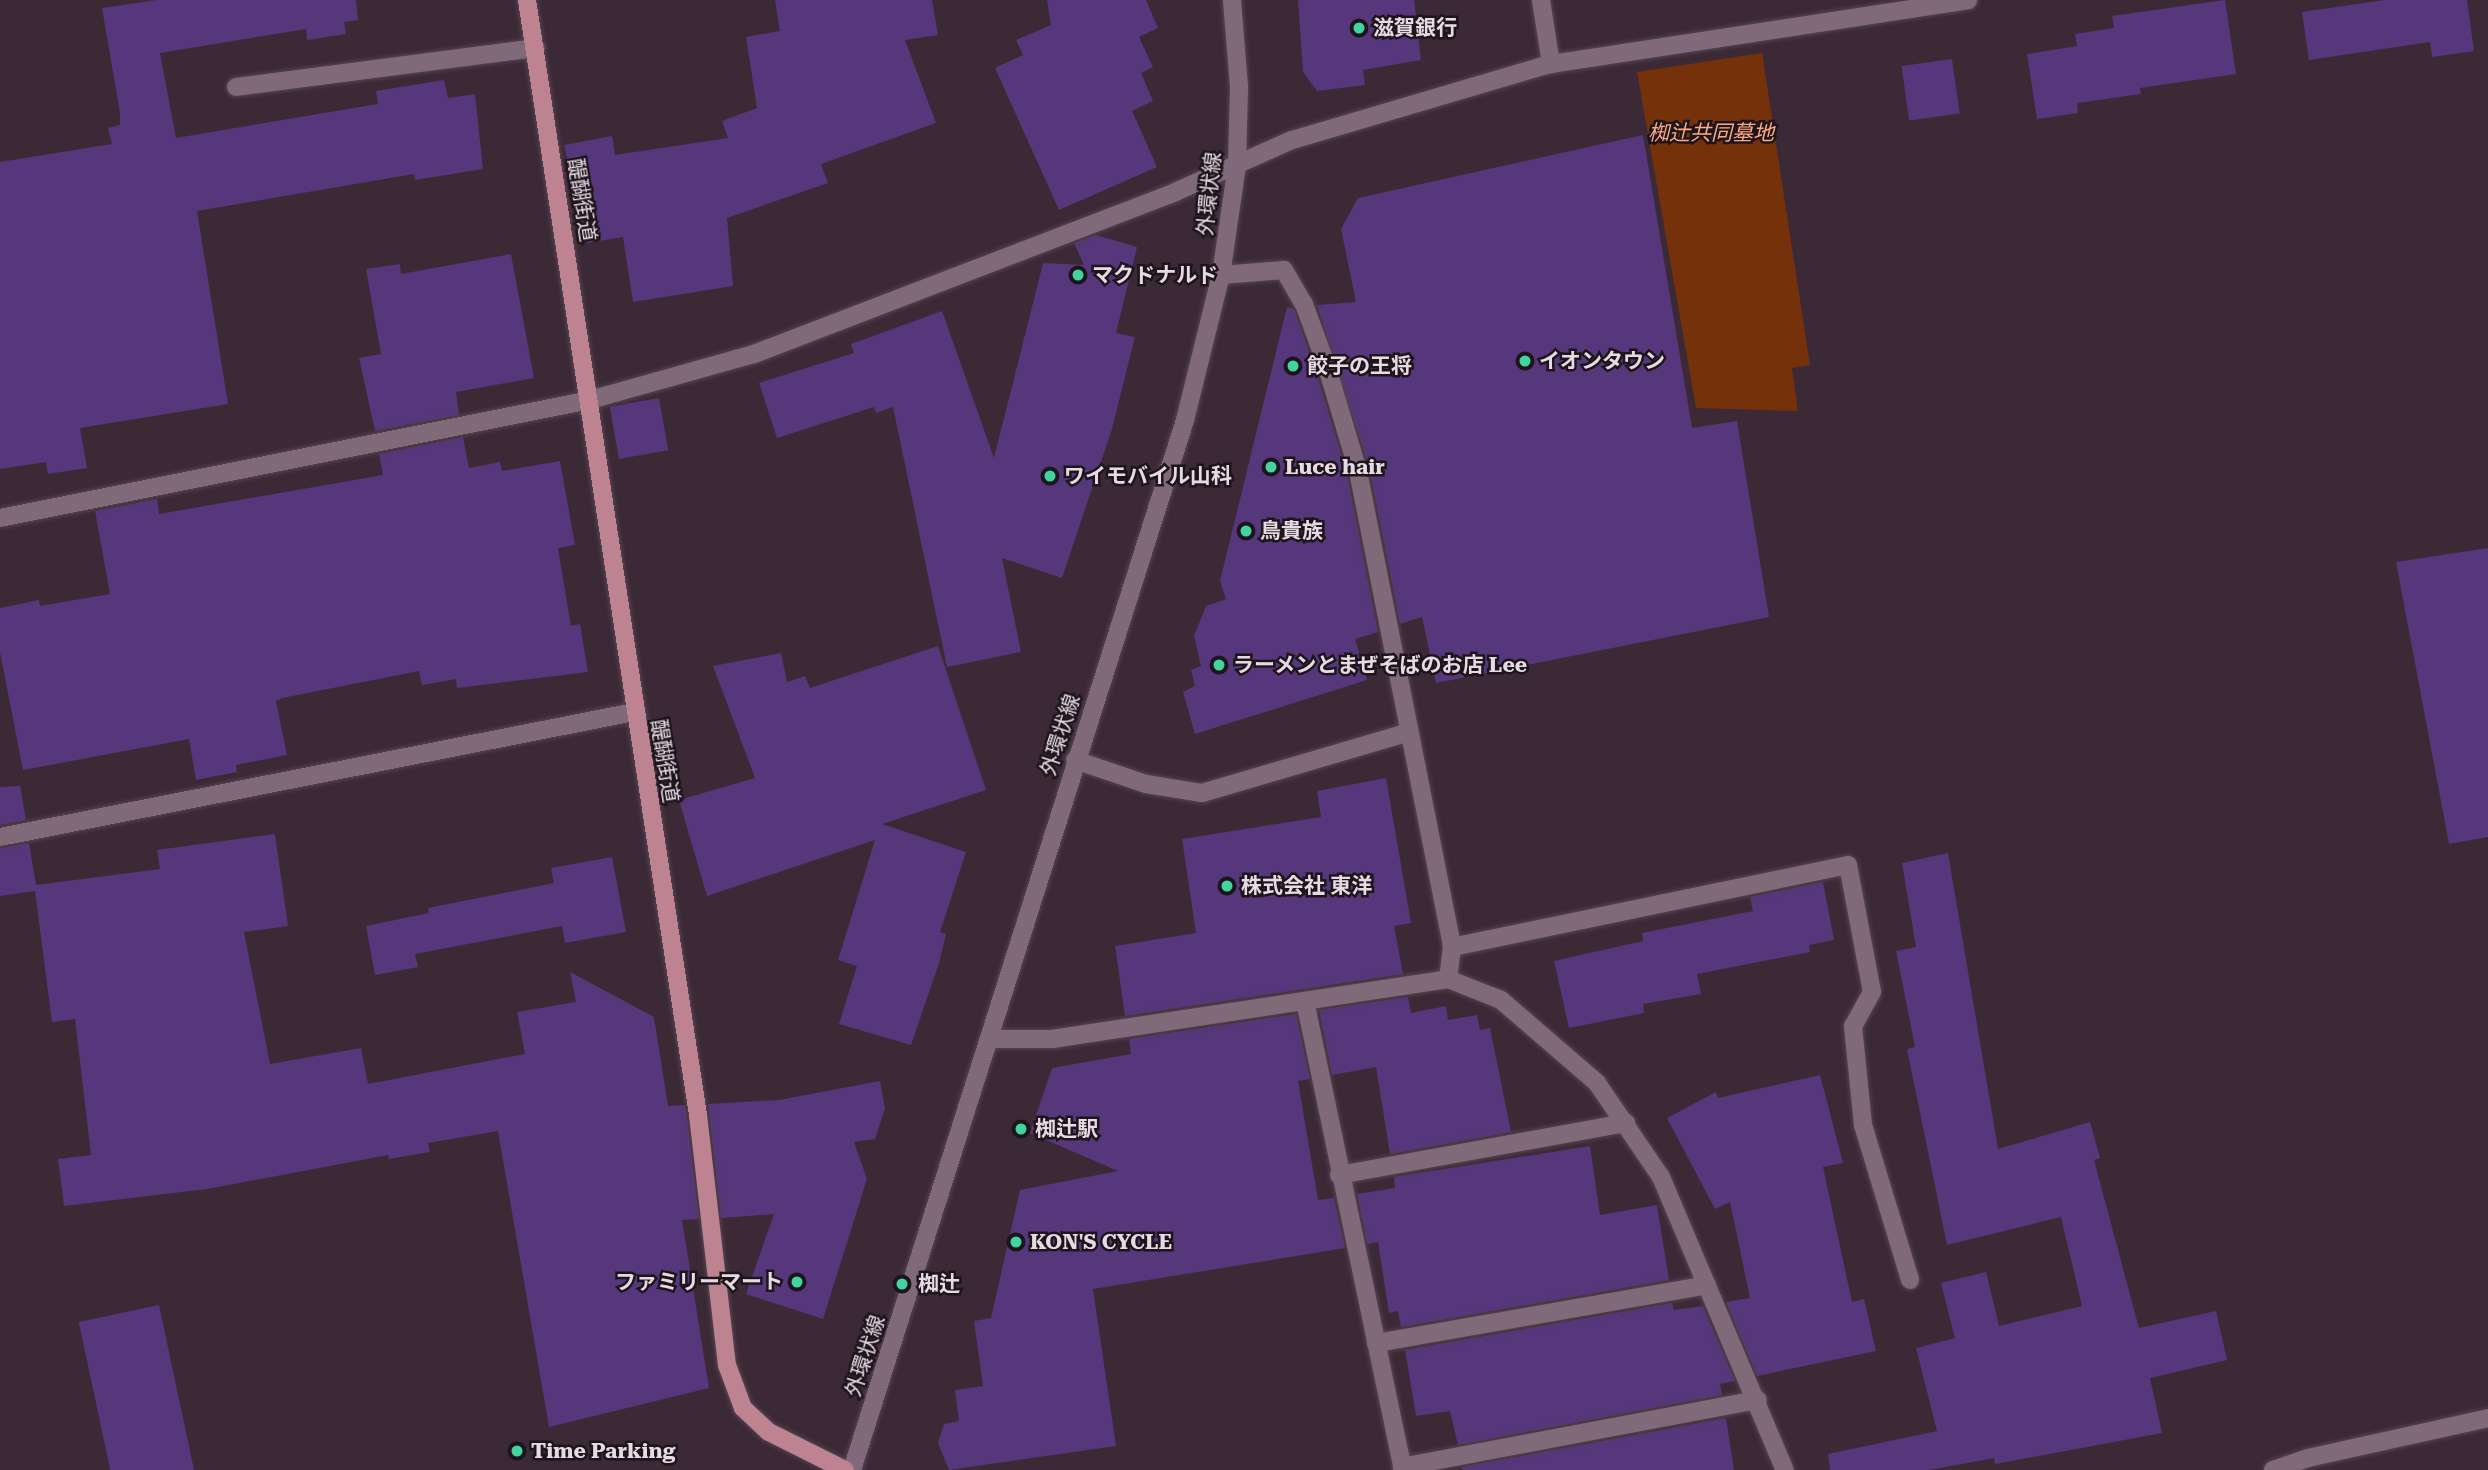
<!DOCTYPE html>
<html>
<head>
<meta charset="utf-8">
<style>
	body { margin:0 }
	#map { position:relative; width:2488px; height:1470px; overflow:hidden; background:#3c2936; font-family:"Roboto Serif","Noto Sans JP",serif }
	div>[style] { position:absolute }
	.green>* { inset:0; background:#74310a }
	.building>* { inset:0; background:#56377b; transform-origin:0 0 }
	.roads { filter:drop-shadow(0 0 2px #554551) drop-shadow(0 0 2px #554551) }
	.minor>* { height:18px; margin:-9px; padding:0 9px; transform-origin:9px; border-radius:9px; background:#806a7a }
	.major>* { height:18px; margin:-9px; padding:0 9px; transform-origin:9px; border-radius:9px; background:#be8390 }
	.dots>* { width:19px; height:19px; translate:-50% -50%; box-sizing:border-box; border:4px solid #1d151b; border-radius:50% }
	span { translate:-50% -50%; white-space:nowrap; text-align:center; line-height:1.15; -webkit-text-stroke:5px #1d151b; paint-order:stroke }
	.poi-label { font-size:21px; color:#e7dae3; font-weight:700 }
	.left { translate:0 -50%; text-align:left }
	.right { translate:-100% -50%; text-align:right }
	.park-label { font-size:21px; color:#ffa982; font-style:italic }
	.street-label { font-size:21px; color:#e7dae3 }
</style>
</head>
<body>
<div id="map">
	<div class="green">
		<div style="clip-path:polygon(1762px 53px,1810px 365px,1792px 368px,1798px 411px,1696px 408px,1637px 72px)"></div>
	</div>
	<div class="building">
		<div style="clip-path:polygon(157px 0,356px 0,358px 20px,344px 22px,346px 34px,307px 40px,306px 29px,160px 53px,176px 138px,378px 104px,376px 91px,444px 80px,448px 98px,475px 94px,483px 169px,415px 180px,414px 174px,197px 211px,228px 404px,80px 428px,87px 468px,48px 474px,46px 462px,0 469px,0 162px,112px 144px,108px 128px,120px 125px,120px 113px,102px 8px)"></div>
		<div style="clip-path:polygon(775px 0,932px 0,938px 35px,905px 40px,936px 123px,821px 164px,828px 183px,727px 218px,733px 286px,633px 302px,623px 237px,587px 243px,564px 145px,612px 136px,615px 155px,728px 138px,722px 121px,757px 108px,746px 37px,780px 31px)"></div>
		<div style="clip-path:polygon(1047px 0,1146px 0,1158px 28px,1139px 37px,1153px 67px,1141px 73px,1153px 101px,1132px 111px,1157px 167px,1059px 210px,995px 68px,1023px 55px,1016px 40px,1051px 25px)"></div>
		<div style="clip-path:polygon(1298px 0,1414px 0,1421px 60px,1363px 70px,1365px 85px,1317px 91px,1303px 72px)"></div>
		<div style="clip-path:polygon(2225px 0,2236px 74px,2140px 88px,2141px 94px,2077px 103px,2078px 113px,2037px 119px,2027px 54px,2077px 46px,2075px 34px,2114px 28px,2112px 16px)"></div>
		<div style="clip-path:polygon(2385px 0,2467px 0,2474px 51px,2432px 57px,2430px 42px,2309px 60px,2302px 12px)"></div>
		<div style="left:1952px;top:59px;width:55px;height:51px;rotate:82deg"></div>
		<div style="clip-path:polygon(1643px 135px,1692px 428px,1737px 421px,1769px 617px,1436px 683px,1422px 617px,1400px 624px,1369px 468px,1317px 305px,1356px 302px,1341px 229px,1358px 198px)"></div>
		<div style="clip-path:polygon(1096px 235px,1137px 247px,1116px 333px,1135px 337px,1112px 429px,1062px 578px,1002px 558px,1021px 652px,947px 667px,893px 407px,876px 413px,874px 407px,777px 438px,759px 383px,854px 353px,851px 344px,942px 311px,994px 458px,1043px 263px,1084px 265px,1074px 243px)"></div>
		<div style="clip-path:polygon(511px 254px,534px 378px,456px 392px,459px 415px,375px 431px,359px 358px,381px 354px,366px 269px,400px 264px,401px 274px)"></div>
		<div style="clip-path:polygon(1287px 307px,1294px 309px,1315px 368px,1347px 474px,1378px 632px,1355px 639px,1367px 680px,1195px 734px,1183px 692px,1195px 686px,1191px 670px,1201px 666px,1194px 636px,1206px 606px,1226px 599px,1220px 581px)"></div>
		<div style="left:659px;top:398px;width:53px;height:50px;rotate:80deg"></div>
		<div style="clip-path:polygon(463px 437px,469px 468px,500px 462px,502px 471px,560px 461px,575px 545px,558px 548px,571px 626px,580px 624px,588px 672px,457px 688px,456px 679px,422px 685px,419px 671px,282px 698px,276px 701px,287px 755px,236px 765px,237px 772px,196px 780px,189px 739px,23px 770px,0 652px,0 608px,39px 600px,40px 606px,110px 594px,95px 511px,157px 499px,159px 514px,383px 475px,379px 454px)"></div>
		<div style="clip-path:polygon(2488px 548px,2488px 837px,2449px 844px,2396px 562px)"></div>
		<div style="clip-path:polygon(938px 646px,986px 790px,882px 824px,966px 852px,940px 932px,946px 934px,939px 963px,911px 1045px,839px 1024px,857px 966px,838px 960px,875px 840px,707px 896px,679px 800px,755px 778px,713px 666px,781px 653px,787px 682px,805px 676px,810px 688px)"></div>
		<div style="clip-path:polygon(1386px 778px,1411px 923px,1394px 926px,1403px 974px,1125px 1016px,1115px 946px,1196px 933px,1182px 839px,1321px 817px,1317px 791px)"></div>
		<div style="clip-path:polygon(20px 786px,26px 820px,0 825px,0 787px)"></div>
		<div style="clip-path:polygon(275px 834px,288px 926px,244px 932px,270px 1064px,361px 1048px,368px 1084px,525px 1054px,517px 1012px,576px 1002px,570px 972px,654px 1017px,668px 1106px,685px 1105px,687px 1117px,699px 1219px,682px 1220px,709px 1388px,549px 1427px,498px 1131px,428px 1143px,430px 1152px,389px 1159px,388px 1155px,207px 1189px,64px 1206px,58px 1159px,91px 1155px,75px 1019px,52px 1022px,35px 891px,0 896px,0 848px,29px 843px,36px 885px,160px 869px,157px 850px)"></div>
		<div style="clip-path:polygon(1948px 853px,1998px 1149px,2090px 1122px,2100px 1158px,2094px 1160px,2139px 1328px,2216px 1311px,2227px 1360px,2150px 1378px,2162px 1433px,1995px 1464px,1994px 1458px,1929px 1470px,1830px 1470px,1828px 1454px,1937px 1431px,1916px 1348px,1955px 1338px,1941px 1283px,1986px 1272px,1999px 1326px,2082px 1306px,2061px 1217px,1947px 1245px,1907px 1049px,1915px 1047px,1896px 951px,1916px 947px,1902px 863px)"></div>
		<div style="clip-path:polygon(612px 857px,626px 932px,565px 943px,562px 926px,415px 954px,418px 967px,375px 975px,366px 926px,429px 913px,428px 908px,554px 883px,551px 868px)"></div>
		<div style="clip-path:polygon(1823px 882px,1834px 940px,1809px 945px,1810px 952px,1697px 974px,1701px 994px,1643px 1004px,1644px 1013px,1569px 1028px,1554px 961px,1643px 941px,1642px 933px,1753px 911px,1750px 897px)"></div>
		<div style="clip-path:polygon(1408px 997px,1411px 1013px,1446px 1006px,1448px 1020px,1477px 1015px,1480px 1030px,1490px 1028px,1511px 1132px,1390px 1154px,1376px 1067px,1332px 1075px,1319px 1010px)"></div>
		<div style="clip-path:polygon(1296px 1014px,1310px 1079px,1298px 1081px,1318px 1200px,1334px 1198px,1345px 1248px,1093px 1289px,1116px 1446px,949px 1470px,938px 1443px,944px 1424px,959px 1421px,955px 1390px,983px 1386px,974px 1321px,991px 1318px,1020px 1190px,1118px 1171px,1030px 1133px,1052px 1068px,1131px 1054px,1129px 1039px)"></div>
		<div style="clip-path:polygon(1820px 1075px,1843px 1163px,1823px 1167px,1852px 1302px,1864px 1299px,1876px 1351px,1757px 1376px,1726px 1302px,1750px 1298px,1730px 1202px,1715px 1209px,1667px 1118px,1716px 1092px,1718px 1098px)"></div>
		<div style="clip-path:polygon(880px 1081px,885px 1108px,875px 1139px,854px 1142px,867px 1179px,823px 1319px,746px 1294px,774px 1214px,721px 1218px,708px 1104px,779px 1100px)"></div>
		<div style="clip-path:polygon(1590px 1146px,1600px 1215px,1657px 1205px,1669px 1280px,1401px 1327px,1398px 1311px,1389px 1313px,1378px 1242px,1367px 1244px,1357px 1194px,1395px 1188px,1394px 1177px)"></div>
		<div style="clip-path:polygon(1672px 1303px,1674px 1310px,1703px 1306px,1735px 1381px,1720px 1384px,1722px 1395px,1458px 1445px,1450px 1411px,1416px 1416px,1405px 1350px)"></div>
		<div style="left:159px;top:1305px;width:169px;height:82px;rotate:78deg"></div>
		<div style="clip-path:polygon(1726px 1418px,1734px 1470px,1462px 1470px,1462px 1467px)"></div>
	</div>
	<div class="roads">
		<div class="minor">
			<div style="left:1541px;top:0;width:65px;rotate:81.1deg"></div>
			<div style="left:236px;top:87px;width:302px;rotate:-7.4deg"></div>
			<div style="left:1221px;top:275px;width:63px;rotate:-4.5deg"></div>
			<div style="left:1284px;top:270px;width:39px;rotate:60deg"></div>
			<div style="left:1304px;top:304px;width:64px;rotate:69.9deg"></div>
			<div style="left:1326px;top:364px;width:112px;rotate:73.3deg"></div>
			<div style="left:1358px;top:471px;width:485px;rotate:78.8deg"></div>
			<div style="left:1452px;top:947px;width:32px;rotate:97deg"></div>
			<div style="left:0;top:518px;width:602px;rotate:-11.31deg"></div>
			<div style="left:590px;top:400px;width:170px;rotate:-15.7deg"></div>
			<div style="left:754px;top:354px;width:451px;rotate:-21deg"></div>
			<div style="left:1175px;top:192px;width:128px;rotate:-24deg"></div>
			<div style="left:1292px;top:140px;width:270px;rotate:-16.4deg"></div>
			<div style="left:1551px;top:64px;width:422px;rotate:-8.7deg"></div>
			<div style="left:1075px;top:760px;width:75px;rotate:18.7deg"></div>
			<div style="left:1146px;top:784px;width:57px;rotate:9.1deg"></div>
			<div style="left:1202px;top:793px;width:216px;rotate:-16.4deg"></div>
			<div style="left:0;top:837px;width:646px;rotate:-11.15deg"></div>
			<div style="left:1452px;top:947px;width:404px;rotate:-11.7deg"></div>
			<div style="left:1848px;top:865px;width:129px;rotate:79.3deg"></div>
			<div style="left:1872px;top:992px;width:39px;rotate:119deg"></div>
			<div style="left:1853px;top:1026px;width:100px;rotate:84.2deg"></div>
			<div style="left:1863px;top:1125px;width:162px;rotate:73.1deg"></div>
			<div style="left:1305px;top:1001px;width:479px;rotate:78.2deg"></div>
			<div style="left:990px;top:1039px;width:62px"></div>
			<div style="left:1052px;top:1039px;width:401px;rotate:-8.6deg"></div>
			<div style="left:1448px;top:979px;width:57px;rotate:21.6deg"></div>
			<div style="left:1501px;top:1000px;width:127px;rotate:40.8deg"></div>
			<div style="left:1597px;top:1083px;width:114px;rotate:55.8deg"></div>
			<div style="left:1661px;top:1177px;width:318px;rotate:67.1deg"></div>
			<div style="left:1339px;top:1175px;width:292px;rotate:-10.3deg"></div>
			<div style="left:1376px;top:1343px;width:336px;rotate:-9.9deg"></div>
			<div style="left:1402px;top:1467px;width:362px;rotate:-10.7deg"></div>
			<div style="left:852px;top:1470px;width:1102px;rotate:-72.4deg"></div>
			<div style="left:1185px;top:420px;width:149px;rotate:-76.1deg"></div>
			<div style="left:1221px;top:275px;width:111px;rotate:-81.7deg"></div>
			<div style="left:1237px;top:165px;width:79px;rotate:-88.5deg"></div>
			<div style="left:1239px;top:86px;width:86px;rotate:-94.7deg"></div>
			<div style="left:2273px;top:1470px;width:37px;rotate:-19deg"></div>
			<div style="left:2308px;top:1458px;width:184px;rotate:-12.5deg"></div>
		</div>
		<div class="major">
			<div style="left:527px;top:0;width:1128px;rotate:81.28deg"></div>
			<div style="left:698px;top:1115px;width:252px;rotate:83.4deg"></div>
			<div style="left:727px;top:1365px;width:46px;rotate:69.6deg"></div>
			<div style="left:743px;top:1408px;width:35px;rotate:43deg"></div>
			<div style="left:769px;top:1432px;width:85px;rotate:26.6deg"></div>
		</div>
	</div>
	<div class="dots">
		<div style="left:1359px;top:28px;background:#42d4a0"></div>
		<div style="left:1078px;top:275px;background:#42d4a0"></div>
		<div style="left:1525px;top:361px;background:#42d4a0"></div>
		<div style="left:1293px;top:366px;background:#42d4a0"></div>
		<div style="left:1271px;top:467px;background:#42d4a0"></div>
		<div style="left:1050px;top:476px;background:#42d4a0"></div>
		<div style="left:1246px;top:531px;background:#42d4a0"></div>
		<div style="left:1219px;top:665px;background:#42d4a0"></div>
		<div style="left:1227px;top:886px;background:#42d4a0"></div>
		<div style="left:1021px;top:1129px;background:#42d4a0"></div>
		<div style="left:1016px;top:1242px;background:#42d4a0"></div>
		<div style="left:797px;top:1282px;background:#42d4a0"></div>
		<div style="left:902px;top:1284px;background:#42d4a0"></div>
		<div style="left:517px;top:1451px;background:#42d4a0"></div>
	</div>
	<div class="poi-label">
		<span class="left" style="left:1373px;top:28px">滋賀銀行</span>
		<span class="left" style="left:1092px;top:275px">マクドナルド</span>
		<span class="left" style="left:1539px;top:361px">イオンタウン</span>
		<span class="left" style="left:1307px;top:366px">餃子の王将</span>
		<span class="left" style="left:1285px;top:467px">Luce hair</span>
		<span class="left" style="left:1064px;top:476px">ワイモバイル山科</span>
		<span class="left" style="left:1260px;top:531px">鳥貴族</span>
		<span class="left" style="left:1233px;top:665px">ラーメンとまぜそばのお店 Lee</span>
		<span class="left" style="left:1241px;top:886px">株式会社 東洋</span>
		<span class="left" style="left:1035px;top:1129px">椥辻駅</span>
		<span class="left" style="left:1030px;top:1242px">KON'S CYCLE</span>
		<span class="right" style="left:783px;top:1282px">ファミリーマート</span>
		<span class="left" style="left:918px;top:1284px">椥辻</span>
		<span class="left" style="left:531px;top:1451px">Time Parking</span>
	</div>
	<div class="park-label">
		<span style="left:1711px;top:133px">椥辻共同墓地</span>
	</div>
	<div class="street-label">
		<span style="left:1209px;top:194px;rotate:-84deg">外環状線</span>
		<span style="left:582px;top:200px;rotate:81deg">醍醐街道</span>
		<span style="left:1060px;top:735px;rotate:-72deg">外環状線</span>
		<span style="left:665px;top:761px;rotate:81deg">醍醐街道</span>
		<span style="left:865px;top:1356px;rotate:-72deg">外環状線</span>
	</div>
</div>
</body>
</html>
